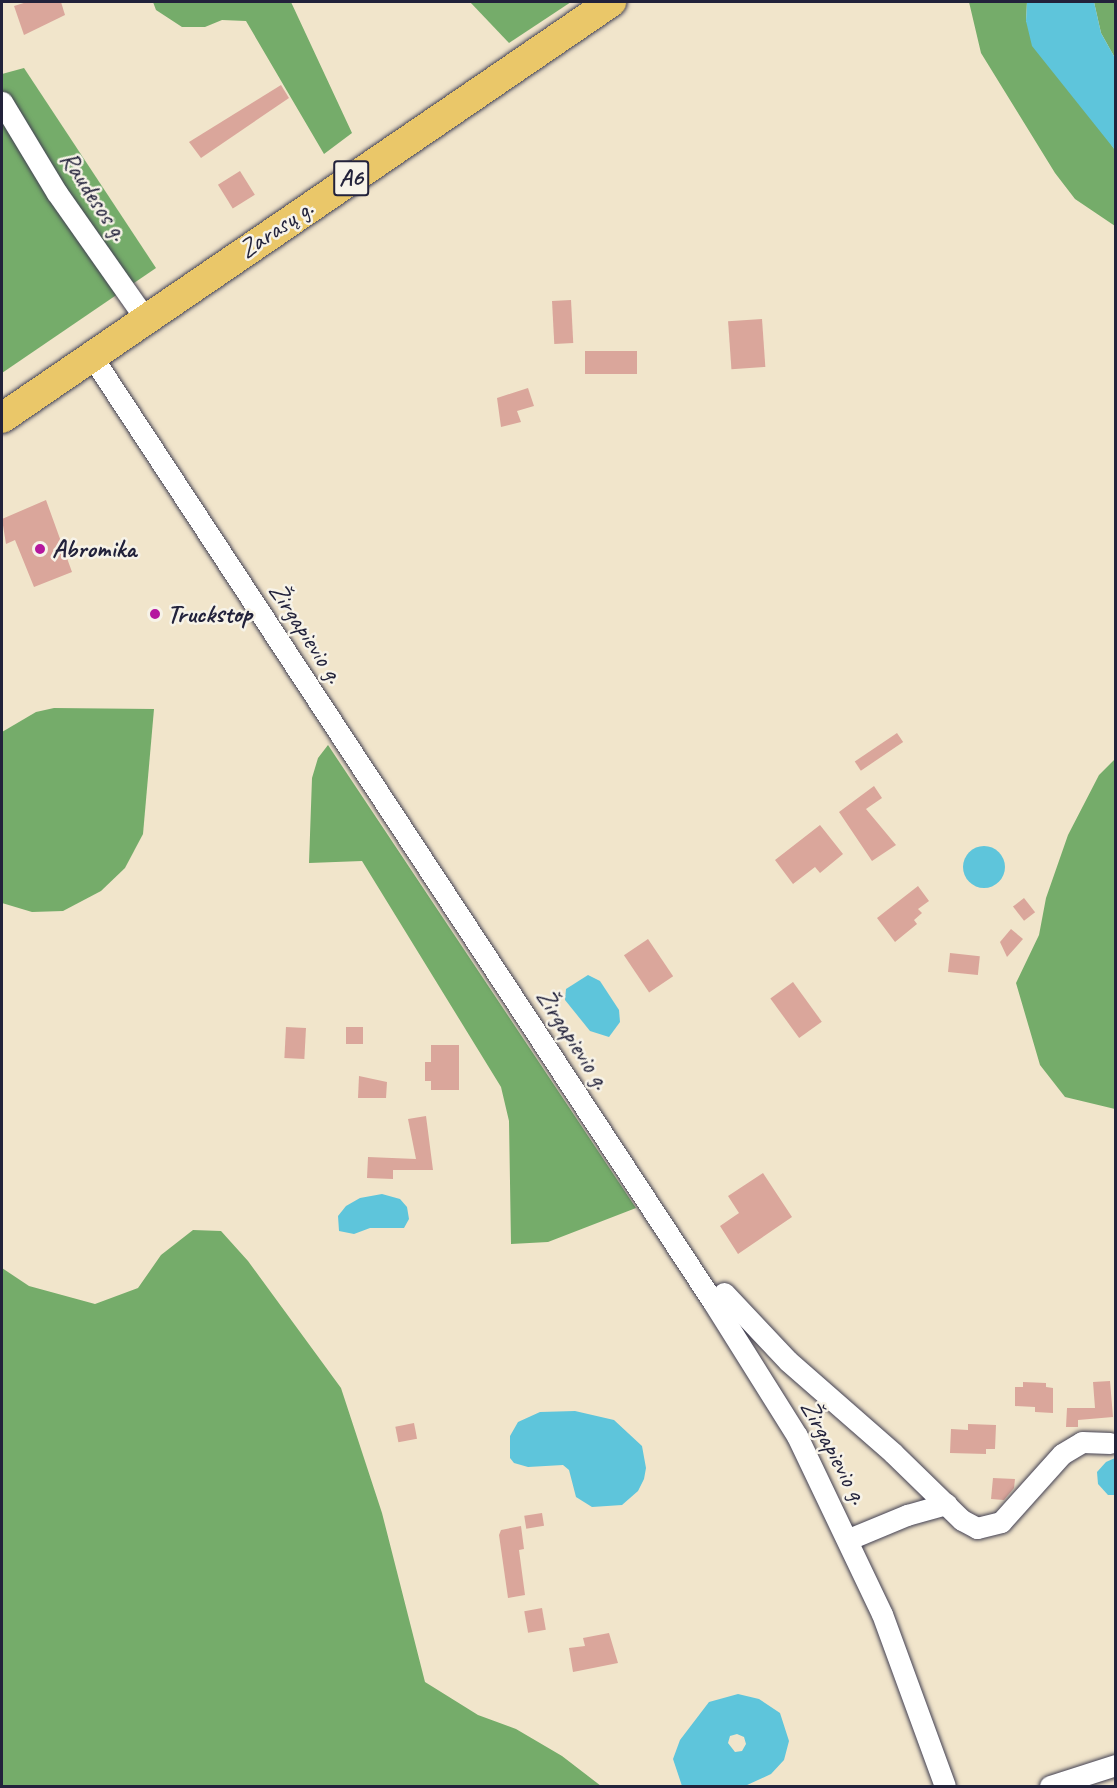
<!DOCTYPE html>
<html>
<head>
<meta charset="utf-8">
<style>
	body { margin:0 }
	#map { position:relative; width:1117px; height:1788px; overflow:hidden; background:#f1e5cb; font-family:Caveat,sans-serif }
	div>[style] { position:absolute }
	.forest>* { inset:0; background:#75ac6a }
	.water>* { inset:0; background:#5ec5db }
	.round { border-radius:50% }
	.building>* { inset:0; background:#daa69b; transform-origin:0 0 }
	.roads { filter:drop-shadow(0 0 2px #413f51) drop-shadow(0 0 2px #413f51) }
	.minor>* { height:21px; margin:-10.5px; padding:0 10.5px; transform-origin:10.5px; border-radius:10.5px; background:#fff }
	.highway>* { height:30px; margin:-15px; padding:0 15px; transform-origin:15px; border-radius:15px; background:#eac769 }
	.dots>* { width:16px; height:16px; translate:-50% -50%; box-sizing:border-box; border:3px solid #f7f3e8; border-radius:50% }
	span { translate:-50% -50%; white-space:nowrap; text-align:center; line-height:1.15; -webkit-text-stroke:5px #f7f3e8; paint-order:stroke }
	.shield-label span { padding:2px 4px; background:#f7f3e8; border:2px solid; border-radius:4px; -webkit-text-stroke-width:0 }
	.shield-label { font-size:24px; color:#22223b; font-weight:700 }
	.street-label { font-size:26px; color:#22223b }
	.poi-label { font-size:26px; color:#22223b; font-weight:700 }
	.left { translate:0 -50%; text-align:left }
	.frame { position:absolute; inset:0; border:3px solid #22223b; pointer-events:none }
</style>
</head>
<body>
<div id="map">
	<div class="forest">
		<div style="clip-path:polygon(153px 2px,291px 2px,352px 133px,324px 154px,246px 21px,222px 20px,205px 27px,182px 27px,156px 10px)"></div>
		<div style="clip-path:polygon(470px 2px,571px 2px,509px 43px)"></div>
		<div style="clip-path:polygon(969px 2px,1027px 2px,1026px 21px,1115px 150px,1115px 226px,1075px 199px,1055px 173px,981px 53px)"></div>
		<div style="clip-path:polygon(1094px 2px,1115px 2px,1115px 58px,1101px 33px)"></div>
		<div style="clip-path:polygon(24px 68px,156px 268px,2px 373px,2px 74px)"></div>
		<div style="clip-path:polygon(54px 708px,154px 709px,143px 834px,125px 868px,101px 891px,63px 911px,32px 912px,2px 903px,2px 732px,36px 712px)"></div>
		<div style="clip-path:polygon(328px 745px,636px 1208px,548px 1242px,511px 1244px,509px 1121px,501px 1087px,362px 861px,309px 863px,312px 778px,318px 758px)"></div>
		<div style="clip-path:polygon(1115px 759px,1115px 1109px,1065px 1097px,1040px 1065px,1016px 983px,1039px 935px,1046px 898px,1068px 835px,1099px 775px)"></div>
		<div style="clip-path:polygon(193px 1230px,221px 1231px,248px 1261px,341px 1388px,382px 1513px,425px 1682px,478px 1715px,516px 1729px,562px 1756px,601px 1786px,2px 1786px,2px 1268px,29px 1286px,95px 1304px,138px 1288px,161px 1255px)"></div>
	</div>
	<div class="water">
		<div style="clip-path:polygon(1027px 2px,1094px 2px,1101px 33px,1115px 58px,1115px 150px,1032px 46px,1026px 21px)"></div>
		<div class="round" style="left:963px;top:846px;width:42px;height:42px"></div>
		<div style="clip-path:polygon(588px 975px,600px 981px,619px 1010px,620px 1022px,609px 1037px,590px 1031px,565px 1000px,566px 989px)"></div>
		<div style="clip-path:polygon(382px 1194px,400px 1199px,407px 1207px,409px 1219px,404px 1228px,370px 1228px,354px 1234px,339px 1231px,338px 1216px,346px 1206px,360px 1198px)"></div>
		<div style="clip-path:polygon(575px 1411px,614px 1420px,642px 1446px,646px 1468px,644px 1479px,638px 1491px,622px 1505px,592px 1507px,576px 1497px,569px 1470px,563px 1465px,528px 1467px,514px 1463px,510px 1458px,510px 1436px,518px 1422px,540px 1412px)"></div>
		<div style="clip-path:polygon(1115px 1458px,1115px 1495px,1108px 1495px,1098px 1484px,1097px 1472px,1106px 1462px)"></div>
		<div style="clip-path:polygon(evenodd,738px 1694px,759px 1699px,780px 1713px,789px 1741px,784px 1760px,771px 1774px,745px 1786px,682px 1786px,673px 1759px,680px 1740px,709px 1702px,738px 1694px,737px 1734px,744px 1737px,746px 1744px,742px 1751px,735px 1752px,728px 1743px,730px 1736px,737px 1734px)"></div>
	</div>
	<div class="building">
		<div style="clip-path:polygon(27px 2px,61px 2px,65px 15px,24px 35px,14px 6px)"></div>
		<div style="clip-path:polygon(281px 85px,289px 98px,201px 158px,189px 142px)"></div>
		<div style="left:240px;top:171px;width:28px;height:26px;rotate:58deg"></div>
		<div style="left:571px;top:300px;width:43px;height:19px;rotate:87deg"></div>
		<div style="left:762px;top:319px;width:48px;height:34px;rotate:86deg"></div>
		<div style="left:585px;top:351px;width:52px;height:23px"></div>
		<div style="clip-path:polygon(528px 388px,534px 406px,517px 411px,521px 422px,501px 427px,497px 398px)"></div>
		<div style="clip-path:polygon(46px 500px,72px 572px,34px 587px,15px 540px,6px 544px,2px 519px)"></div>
		<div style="left:897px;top:733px;width:11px;height:51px;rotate:56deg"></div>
		<div style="clip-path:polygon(874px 786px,882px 798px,866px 809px,896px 845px,872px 861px,839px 812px)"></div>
		<div style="clip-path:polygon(820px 825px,843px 854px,820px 873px,815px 867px,793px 884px,775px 860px)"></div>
		<div style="clip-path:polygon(918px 886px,929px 901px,918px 909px,922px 913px,914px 920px,917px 924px,895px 942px,877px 918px)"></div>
		<div style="left:1024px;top:898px;width:18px;height:14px;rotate:52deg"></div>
		<div style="clip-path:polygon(1011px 929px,1023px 939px,1007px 957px,1000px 942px)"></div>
		<div style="left:648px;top:939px;width:45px;height:29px;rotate:56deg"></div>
		<div style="left:950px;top:953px;width:30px;height:19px;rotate:6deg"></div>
		<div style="left:793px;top:982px;width:49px;height:28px;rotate:54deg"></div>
		<div style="left:286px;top:1027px;width:20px;height:31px;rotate:3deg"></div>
		<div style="left:346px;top:1027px;width:17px;height:17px"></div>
		<div style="clip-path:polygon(431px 1045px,459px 1045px,459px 1090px,431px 1090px,431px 1081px,425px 1081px,425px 1062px,431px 1062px)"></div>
		<div style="clip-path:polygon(359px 1076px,387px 1082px,386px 1098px,358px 1098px)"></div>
		<div style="clip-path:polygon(426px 1116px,433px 1170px,393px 1170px,393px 1179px,367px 1178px,368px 1157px,416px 1159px,408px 1119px)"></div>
		<div style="clip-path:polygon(763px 1173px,792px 1217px,738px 1254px,720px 1226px,739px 1213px,728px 1196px)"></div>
		<div style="clip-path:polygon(1110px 1381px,1113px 1417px,1078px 1420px,1078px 1427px,1066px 1427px,1067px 1408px,1095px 1408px,1093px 1382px)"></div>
		<div style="clip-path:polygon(1023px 1382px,1046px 1383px,1046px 1387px,1053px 1388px,1053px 1413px,1035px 1412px,1035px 1407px,1015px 1406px,1015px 1387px,1023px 1387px)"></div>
		<div style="left:414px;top:1423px;width:16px;height:19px;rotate:79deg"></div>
		<div style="clip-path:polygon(968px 1424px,996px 1425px,995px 1449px,986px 1449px,986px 1454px,950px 1453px,951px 1429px,968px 1430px)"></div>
		<div style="clip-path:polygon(993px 1478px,1015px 1479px,1014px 1488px,1004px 1500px,991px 1499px)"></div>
		<div style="left:542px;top:1513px;width:13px;height:18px;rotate:81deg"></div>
		<div style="clip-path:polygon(521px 1526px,524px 1549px,519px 1550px,525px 1595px,508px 1598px,499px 1535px,501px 1530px)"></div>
		<div style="left:542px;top:1608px;width:22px;height:18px;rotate:80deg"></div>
		<div style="clip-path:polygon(609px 1633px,618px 1663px,573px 1672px,569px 1648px,585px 1646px,583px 1638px)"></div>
	</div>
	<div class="roads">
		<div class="minor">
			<div style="left:2px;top:102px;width:106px;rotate:58.9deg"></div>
			<div style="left:57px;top:193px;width:153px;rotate:54.9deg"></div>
			<div style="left:91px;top:355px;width:1133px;rotate:56.7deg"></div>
			<div style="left:713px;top:1302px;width:158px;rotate:57.9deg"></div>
			<div style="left:797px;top:1436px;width:197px;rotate:64.5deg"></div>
			<div style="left:882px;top:1614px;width:183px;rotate:69.9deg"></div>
			<div style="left:724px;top:1293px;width:93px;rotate:46.7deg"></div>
			<div style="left:788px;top:1361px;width:140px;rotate:41.2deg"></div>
			<div style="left:893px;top:1453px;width:96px;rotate:44.2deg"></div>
			<div style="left:962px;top:1520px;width:17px;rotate:28deg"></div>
			<div style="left:977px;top:1528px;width:25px;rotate:-14deg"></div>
			<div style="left:1001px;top:1522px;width:91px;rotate:-48.1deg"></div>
			<div style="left:1062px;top:1454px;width:23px;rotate:-31deg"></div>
			<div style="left:1082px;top:1442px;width:28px;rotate:2deg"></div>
			<div style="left:849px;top:1539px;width:63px;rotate:-22.5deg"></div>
			<div style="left:907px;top:1515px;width:41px;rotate:-15.8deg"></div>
			<div style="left:1050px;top:1786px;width:69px;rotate:-17.7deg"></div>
		</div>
		<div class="highway">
			<div style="left:2px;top:418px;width:738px;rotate:-34.34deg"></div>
		</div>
	</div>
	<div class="dots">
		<div style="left:40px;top:549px;background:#b5179e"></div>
		<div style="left:155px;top:614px;background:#b5179e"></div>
	</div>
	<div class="shield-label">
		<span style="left:351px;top:178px">A6</span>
	</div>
	<div class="street-label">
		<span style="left:94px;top:196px;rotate:56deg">Raudesos g.</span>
		<span style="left:276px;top:229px;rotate:-34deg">Zarasų g.</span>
		<span style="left:306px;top:633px;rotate:57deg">Žirgapievio g.</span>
		<span style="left:573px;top:1039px;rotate:57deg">Žirgapievio g.</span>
		<span style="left:834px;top:1452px;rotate:62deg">Žirgapievio g.</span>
	</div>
	<div class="poi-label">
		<span class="left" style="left:52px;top:549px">Abromika</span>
		<span class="left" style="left:167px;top:614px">Truckstop</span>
	</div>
	<div class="frame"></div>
</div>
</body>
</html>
